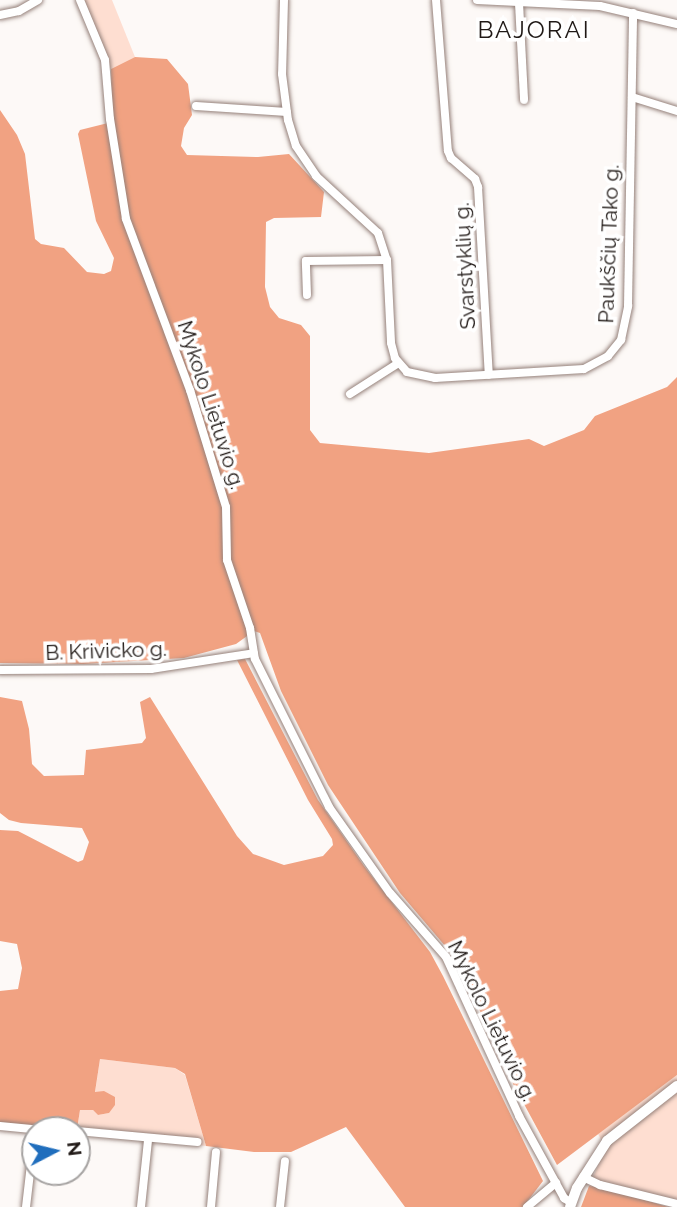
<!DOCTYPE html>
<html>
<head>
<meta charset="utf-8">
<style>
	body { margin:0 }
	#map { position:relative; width:677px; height:1207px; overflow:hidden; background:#fdf9f7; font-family:Raleway,sans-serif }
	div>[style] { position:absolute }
	.green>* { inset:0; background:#feded1 }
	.forest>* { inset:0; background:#f1a282 }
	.roads { filter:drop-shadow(0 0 2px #95817a) drop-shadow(0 0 2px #95817a) }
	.minor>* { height:8px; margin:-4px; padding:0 4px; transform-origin:4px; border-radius:4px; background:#fff }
	.tertiary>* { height:10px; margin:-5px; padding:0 5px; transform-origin:5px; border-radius:5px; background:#fff }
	span { translate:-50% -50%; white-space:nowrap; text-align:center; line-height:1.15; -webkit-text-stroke:7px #fff; paint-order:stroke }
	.street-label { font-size:21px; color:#201916 }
	.quarter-label { font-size:24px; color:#201916; letter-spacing:2px }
	.north { position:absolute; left:21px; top:1116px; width:70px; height:70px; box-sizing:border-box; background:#fff; border:2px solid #a6a3a2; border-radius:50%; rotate:83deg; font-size:19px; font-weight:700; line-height:28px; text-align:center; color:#201916 }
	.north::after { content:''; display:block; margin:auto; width:24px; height:32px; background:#206ebd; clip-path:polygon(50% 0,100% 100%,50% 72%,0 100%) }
</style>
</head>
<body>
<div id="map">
	<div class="green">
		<div style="clip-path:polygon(82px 0,112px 0,135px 57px,111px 69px)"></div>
		<div style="clip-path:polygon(100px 1059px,175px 1068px,185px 1075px,206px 1146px,77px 1129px,80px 1110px,93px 1110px,98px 1115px,109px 1113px,95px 1093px)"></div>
		<div style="clip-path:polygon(677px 1075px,677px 1207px,589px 1186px,606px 1148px,598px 1134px)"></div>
	</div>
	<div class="forest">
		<div style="clip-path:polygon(135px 57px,167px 59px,188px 84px,192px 115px,184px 128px,181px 146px,187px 155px,258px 157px,289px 154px,324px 192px,321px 217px,274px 218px,266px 222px,265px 287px,270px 307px,279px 318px,301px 325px,310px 336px,310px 430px,320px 443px,429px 453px,529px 439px,544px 446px,584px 430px,595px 416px,667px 387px,677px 377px,677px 1075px,557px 1165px,511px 1080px,457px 960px,400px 893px,328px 785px,281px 691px,260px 633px,254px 631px,236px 644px,184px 658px,83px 664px,0 663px,0 110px,17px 135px,25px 154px,35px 239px,41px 244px,64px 248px,87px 272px,104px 274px,111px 271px,114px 258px,96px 221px,78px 134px,80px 130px,112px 122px,111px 69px)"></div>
		<div style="clip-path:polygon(245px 659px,318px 800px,364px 866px,430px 952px,443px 976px,543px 1181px,523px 1207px,405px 1207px,346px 1127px,291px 1152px,254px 1152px,206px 1146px,185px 1074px,175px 1068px,100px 1059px,95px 1092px,104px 1091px,115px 1097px,115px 1105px,109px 1113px,98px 1115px,93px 1110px,80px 1110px,77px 1129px,0 1123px,0 991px,18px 989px,22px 968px,17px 944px,0 941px,0 830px,18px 831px,78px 862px,83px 860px,89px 842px,82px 828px,21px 823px,9px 820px,0 813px,0 697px,22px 701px,29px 729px,32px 764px,44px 776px,84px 775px,86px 750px,142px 743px,146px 738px,140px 702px,150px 697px,237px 836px,253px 854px,284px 865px,323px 856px,333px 845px,332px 839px,308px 800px,237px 660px)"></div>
		<div style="clip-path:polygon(589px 1186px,606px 1188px,668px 1207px,581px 1207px)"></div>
	</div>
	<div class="roads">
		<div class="minor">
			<div style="left:80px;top:0;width:65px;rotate:67.4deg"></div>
			<div style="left:105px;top:60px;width:59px;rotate:85.2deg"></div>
			<div style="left:110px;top:119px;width:101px;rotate:80.9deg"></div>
			<div style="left:126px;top:219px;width:183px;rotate:69.5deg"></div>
			<div style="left:190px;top:390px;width:122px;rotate:72.9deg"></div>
			<div style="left:226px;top:507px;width:53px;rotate:88.9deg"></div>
			<div style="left:227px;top:560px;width:72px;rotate:71.3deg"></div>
			<div style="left:250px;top:628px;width:31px;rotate:81deg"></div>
			<div style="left:255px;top:659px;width:165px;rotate:63.4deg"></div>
			<div style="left:329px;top:807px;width:105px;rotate:54.7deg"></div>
			<div style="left:390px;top:893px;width:85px;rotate:48.8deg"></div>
			<div style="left:446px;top:957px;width:175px;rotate:65.3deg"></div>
			<div style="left:519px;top:1116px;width:94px;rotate:61.2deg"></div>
			<div style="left:564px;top:1198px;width:7px;rotate:34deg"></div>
			<div style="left:284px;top:0;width:74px;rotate:91.5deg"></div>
			<div style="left:282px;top:74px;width:46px;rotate:82.6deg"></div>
			<div style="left:288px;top:120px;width:27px;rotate:73deg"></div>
			<div style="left:296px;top:146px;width:36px;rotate:56deg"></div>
			<div style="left:316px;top:176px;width:84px;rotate:42.6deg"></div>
			<div style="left:378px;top:233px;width:28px;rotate:72deg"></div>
			<div style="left:387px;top:260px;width:83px;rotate:87.2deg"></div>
			<div style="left:391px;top:343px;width:16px;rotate:75deg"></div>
			<div style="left:395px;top:358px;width:18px;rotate:49deg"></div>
			<div style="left:407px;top:372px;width:29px;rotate:12deg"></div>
			<div style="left:435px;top:378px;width:149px;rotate:-3.5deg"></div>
			<div style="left:584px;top:369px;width:27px;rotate:-28deg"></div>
			<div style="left:608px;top:356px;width:21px;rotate:-51deg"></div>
			<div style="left:621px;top:340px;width:35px;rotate:-78deg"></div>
			<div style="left:628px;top:306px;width:293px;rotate:-89deg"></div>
			<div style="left:436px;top:0;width:151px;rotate:85.5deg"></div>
			<div style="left:448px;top:151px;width:8px;rotate:67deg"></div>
			<div style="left:451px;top:158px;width:32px;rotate:41deg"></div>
			<div style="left:475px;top:179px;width:9px;rotate:69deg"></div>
			<div style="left:478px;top:187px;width:188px;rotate:86.7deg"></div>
			<div style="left:477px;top:0;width:123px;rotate:2.8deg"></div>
			<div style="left:600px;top:6px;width:79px;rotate:13.2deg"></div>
			<div style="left:519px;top:3px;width:97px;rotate:87deg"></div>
			<div style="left:0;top:15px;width:19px;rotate:-12deg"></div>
			<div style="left:19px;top:11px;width:22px;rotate:-30deg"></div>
			<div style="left:632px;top:97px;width:47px;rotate:17.3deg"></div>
			<div style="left:196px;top:106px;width:91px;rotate:3.8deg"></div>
			<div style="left:307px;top:295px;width:34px;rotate:-92deg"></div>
			<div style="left:306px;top:261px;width:81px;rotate:-0.7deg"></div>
			<div style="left:350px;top:394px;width:56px;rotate:-32.6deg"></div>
			<div style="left:0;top:670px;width:151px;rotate:-0.4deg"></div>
			<div style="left:151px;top:669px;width:104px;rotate:-8.8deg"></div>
			<div style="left:0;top:1126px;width:42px;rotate:5.4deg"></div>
			<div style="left:77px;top:1131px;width:121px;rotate:5.2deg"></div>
			<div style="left:583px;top:1177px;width:19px;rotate:25deg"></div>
			<div style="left:600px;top:1185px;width:79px;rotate:13.9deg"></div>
			<div style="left:26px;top:1207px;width:78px;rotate:-83.3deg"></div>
			<div style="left:141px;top:1207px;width:67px;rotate:-84deg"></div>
			<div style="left:211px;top:1207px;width:55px;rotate:-84.8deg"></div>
			<div style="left:280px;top:1207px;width:46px;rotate:-83.8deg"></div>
			<div style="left:527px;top:1207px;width:38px;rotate:-40deg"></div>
		</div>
		<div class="tertiary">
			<div style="left:570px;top:1207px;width:20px;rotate:-70deg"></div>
			<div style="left:577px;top:1188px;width:56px;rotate:-57.4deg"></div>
			<div style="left:607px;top:1141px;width:89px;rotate:-38.2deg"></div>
		</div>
	</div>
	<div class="street-label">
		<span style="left:609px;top:244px;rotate:-88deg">Paukščių Tako g.</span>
		<span style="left:465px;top:266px;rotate:-93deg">Svarstyklių g.</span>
		<span style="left:211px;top:405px;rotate:72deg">Mykolo Lietuvio g.</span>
		<span style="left:106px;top:651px;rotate:-2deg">B. Krivicko g.</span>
		<span style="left:492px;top:1021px;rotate:64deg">Mykolo Lietuvio g.</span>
	</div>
	<div class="quarter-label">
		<span style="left:534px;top:30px">BAJORAI</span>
	</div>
	<div class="north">N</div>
</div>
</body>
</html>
